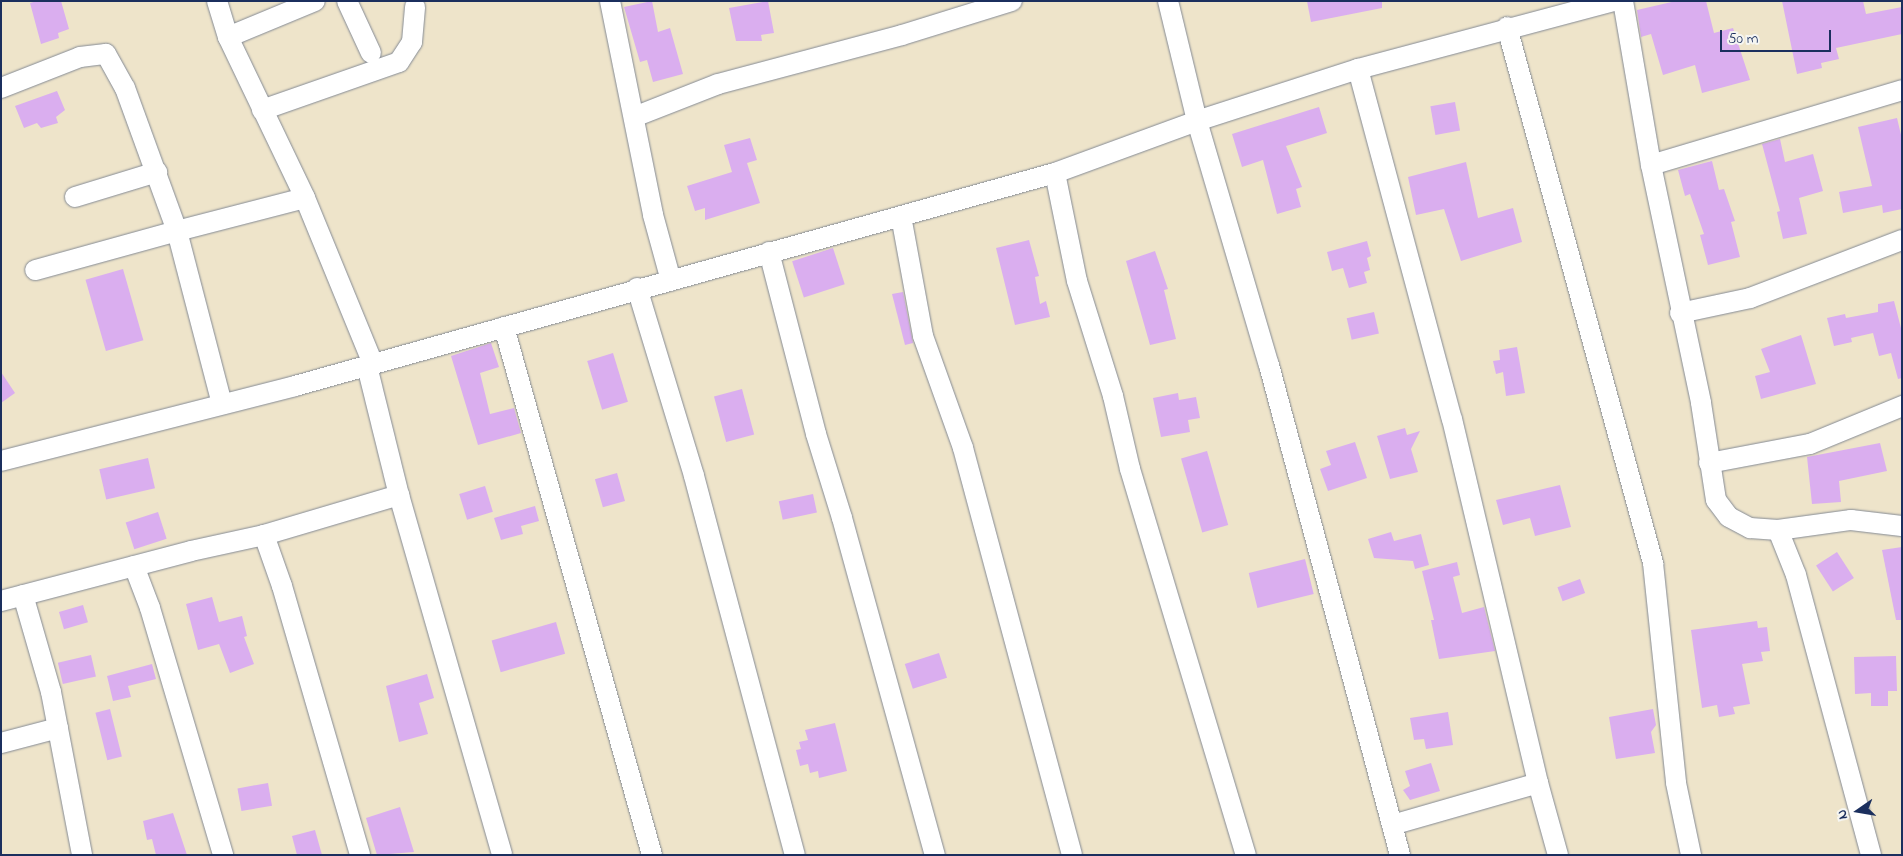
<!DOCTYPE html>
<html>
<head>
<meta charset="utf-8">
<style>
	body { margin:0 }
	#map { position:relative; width:1903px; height:856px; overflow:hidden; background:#eee4ca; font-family:"Indie Flower",sans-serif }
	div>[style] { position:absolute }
	.building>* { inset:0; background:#daaeef; transform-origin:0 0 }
	.roads { filter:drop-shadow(0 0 1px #848a94) drop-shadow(0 0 1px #848a94) }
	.minor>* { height:20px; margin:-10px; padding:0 10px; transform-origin:10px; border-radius:10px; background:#fff }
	span { translate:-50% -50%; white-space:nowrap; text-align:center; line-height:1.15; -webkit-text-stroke:4px #f6f6f2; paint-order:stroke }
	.frame { position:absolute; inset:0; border:2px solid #1b2f5e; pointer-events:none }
	.north { position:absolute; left:1833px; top:786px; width:50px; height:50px; -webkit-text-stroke:4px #f6f6f2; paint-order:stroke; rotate:257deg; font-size:14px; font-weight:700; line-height:20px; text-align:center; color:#1b2f5e }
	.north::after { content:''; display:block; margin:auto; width:18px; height:22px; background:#1b2f5e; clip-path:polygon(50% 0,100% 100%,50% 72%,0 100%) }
	.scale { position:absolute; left:1720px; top:30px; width:111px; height:22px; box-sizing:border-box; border:2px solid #1b2f5e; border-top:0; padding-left:6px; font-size:15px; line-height:18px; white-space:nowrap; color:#1b2f5e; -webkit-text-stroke:4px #f6f6f2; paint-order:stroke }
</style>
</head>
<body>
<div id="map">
	<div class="building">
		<div style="clip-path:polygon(37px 1px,61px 1px,69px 29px,58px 33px,59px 38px,41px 44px,30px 3px)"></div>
		<div style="clip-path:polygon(652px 1px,658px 32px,670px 28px,683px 74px,653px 82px,647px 60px,640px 62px,624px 7px)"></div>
		<div style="clip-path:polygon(768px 1px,774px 33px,761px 35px,762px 41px,736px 41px,729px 8px)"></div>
		<div style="clip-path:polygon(1307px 1px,1382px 1px,1382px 8px,1311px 22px)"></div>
		<div style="clip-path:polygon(1676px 1px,1706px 1px,1714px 33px,1733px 28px,1750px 80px,1702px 93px,1695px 65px,1663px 75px,1651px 34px,1641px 37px,1637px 10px)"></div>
		<div style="clip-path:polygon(1782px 1px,1863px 1px,1866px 14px,1902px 7px,1902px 34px,1836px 48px,1839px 59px,1821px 63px,1822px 68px,1797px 74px)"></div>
		<div style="clip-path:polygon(57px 91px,65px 110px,56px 117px,58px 123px,41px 128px,37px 123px,24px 128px,15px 106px)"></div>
		<div style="left:1455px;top:102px;width:29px;height:25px;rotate:80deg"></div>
		<div style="clip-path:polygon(1319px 107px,1327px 133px,1286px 146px,1302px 187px,1296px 189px,1301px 207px,1277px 214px,1263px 160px,1242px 167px,1232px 134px)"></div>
		<div style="clip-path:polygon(1897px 118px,1902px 139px,1902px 209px,1883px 213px,1882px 205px,1843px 213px,1839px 192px,1872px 186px,1858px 127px)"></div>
		<div style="clip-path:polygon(750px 138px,757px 160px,747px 163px,760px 203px,705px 220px,705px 208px,695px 211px,687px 186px,732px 172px,724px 145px)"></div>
		<div style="clip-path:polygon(1780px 139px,1785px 162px,1813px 154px,1823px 191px,1799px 198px,1807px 234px,1783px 239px,1777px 212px,1780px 211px,1762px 144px)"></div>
		<div style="clip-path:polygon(1712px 161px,1719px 190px,1724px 189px,1735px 221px,1731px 222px,1740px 257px,1708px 265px,1700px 235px,1704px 234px,1690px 194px,1685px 196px,1678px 170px)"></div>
		<div style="clip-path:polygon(1466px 162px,1478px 218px,1513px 208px,1522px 242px,1461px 261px,1444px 209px,1416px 215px,1408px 177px)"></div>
		<div style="clip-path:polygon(1029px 240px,1039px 276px,1035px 277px,1040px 304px,1046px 301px,1050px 317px,1015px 325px,996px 248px)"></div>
		<div style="clip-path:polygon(1367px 241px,1371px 256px,1367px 258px,1370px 270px,1364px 272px,1367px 283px,1349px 288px,1343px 268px,1332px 271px,1327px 252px)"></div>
		<div style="left:833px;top:248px;width:38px;height:43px;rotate:72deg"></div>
		<div style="clip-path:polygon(1155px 251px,1168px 289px,1164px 290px,1176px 339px,1150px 345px,1126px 261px)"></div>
		<div style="left:123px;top:269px;width:74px;height:39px;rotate:74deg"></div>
		<div style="clip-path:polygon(903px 292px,913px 343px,905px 345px,892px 294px)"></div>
		<div style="clip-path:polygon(1894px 301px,1902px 332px,1902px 378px,1898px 379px,1891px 353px,1879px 356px,1873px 333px,1851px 338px,1852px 342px,1834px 346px,1827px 318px,1845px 314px,1846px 318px,1878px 312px,1878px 304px)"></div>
		<div style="left:1374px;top:312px;width:22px;height:28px;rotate:77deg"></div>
		<div style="clip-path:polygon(1801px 335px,1816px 384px,1761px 399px,1755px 376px,1770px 372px,1761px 349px)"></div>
		<div style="clip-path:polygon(491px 343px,499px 367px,480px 373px,490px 414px,514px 408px,521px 433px,478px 445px,451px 356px)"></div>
		<div style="clip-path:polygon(1517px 347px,1525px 393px,1506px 396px,1503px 372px,1496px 374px,1493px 361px,1500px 360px,1499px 350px)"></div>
		<div style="left:613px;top:353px;width:51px;height:27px;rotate:73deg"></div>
		<div style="clip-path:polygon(1px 372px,15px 393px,1px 403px)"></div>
		<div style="left:742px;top:389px;width:47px;height:29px;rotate:75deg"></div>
		<div style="clip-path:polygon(1178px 393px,1179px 400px,1196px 397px,1200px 418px,1188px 420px,1190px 432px,1161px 437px,1153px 398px)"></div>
		<div style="clip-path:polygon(1405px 428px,1407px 435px,1420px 431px,1411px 449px,1418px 472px,1390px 479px,1377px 436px)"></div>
		<div style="clip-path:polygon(1355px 442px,1367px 478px,1328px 491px,1320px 469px,1331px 465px,1326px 451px)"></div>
		<div style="clip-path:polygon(1880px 443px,1887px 471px,1839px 481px,1841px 502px,1812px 504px,1807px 457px)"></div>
		<div style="left:1207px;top:451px;width:77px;height:27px;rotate:74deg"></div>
		<div style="left:148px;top:458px;width:31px;height:50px;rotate:77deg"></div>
		<div style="left:617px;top:473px;width:29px;height:23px;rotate:74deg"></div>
		<div style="clip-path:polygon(1560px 485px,1571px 527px,1535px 536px,1530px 518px,1503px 525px,1496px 500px)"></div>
		<div style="left:485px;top:486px;width:27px;height:27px;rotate:73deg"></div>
		<div style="left:813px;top:494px;width:19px;height:35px;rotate:78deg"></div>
		<div style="clip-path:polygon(535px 506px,539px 521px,521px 526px,523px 534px,501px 540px,494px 518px)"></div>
		<div style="left:158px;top:512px;width:28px;height:34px;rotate:72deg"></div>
		<div style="clip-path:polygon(1391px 532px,1394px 541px,1421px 534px,1429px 565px,1415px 569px,1413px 561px,1374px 558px,1368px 539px)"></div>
		<div style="clip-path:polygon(1902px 547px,1902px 620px,1896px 620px,1882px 550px)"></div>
		<div style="left:1837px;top:552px;width:31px;height:25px;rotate:57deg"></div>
		<div style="left:1305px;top:559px;width:36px;height:58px;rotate:76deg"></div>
		<div style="clip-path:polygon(1457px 562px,1460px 575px,1453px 577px,1462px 613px,1484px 607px,1495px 651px,1439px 659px,1431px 620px,1434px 620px,1422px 571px)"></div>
		<div style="left:1580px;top:579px;width:15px;height:24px;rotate:70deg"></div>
		<div style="clip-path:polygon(212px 597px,219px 622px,242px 616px,247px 636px,244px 637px,254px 664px,230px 673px,219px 644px,198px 650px,186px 604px)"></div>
		<div style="left:83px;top:605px;width:18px;height:25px;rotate:74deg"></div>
		<div style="clip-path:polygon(1757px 621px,1758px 628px,1767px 627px,1770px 651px,1761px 652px,1763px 661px,1742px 664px,1750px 704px,1733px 707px,1735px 714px,1719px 717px,1717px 705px,1702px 708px,1691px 630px)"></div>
		<div style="left:556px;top:622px;width:33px;height:67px;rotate:74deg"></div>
		<div style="left:939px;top:653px;width:26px;height:36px;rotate:72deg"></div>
		<div style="left:91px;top:655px;width:22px;height:34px;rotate:77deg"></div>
		<div style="clip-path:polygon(1896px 656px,1897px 691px,1888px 691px,1888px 706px,1871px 706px,1871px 693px,1855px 694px,1854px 657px)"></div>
		<div style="clip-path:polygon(152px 664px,156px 679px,128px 686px,131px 697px,113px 701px,107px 676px)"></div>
		<div style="clip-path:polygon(427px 674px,434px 698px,419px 703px,428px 734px,399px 742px,386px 686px)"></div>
		<div style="left:110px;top:709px;width:49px;height:15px;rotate:76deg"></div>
		<div style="clip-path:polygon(1653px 709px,1656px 725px,1651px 732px,1655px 753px,1616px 759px,1609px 717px)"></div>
		<div style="clip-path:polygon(1448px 712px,1453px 745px,1426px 749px,1424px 739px,1414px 740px,1410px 718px)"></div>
		<div style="clip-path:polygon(835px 723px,847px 771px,819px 778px,818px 771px,810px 773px,808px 764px,800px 766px,796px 750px,801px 749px,799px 742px,808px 740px,805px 730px)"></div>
		<div style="clip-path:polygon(1431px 763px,1440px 791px,1410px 800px,1403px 790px,1410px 786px,1405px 771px)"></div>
		<div style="left:268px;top:783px;width:23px;height:31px;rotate:80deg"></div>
		<div style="clip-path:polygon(400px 807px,414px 852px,377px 855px,366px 818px)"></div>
		<div style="clip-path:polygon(173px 813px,187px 855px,156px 855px,152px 839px,147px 840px,143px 821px)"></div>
		<div style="clip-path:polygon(315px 830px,322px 855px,297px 855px,292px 836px)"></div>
	</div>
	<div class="roads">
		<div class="minor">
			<div style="left:217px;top:1px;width:38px;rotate:73deg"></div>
			<div style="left:228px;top:37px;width:178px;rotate:64.4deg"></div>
			<div style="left:305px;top:198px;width:179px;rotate:67.7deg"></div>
			<div style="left:373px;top:364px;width:6px;rotate:162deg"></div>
			<div style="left:367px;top:366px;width:133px;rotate:76.1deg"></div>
			<div style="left:399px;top:495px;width:374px;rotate:74deg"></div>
			<div style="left:347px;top:1px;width:57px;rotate:65.2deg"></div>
			<div style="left:610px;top:1px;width:218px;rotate:78.6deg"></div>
			<div style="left:653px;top:215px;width:68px;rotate:74.7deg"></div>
			<div style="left:1168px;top:1px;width:123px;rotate:76.4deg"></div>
			<div style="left:1197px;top:121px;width:254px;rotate:73.6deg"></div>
			<div style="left:1269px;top:365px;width:507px;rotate:75.03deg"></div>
			<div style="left:1623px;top:1px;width:166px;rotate:80.3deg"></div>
			<div style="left:1651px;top:165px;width:243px;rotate:78.1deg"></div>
			<div style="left:1701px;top:403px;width:98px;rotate:81.2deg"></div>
			<div style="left:1716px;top:500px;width:21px;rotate:53deg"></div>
			<div style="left:1729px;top:517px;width:24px;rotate:28deg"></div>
			<div style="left:1750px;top:528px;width:28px;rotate:4deg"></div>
			<div style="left:1778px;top:530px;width:74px;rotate:-7.8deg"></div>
			<div style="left:1851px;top:520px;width:51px;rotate:6.7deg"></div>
			<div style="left:1507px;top:27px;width:556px;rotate:74.76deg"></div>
			<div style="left:1653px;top:563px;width:221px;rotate:84deg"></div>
			<div style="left:1676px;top:783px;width:74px;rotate:78.2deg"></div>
			<div style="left:228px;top:37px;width:94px;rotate:-22.5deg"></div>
			<div style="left:1358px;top:69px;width:362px;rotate:75deg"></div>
			<div style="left:1452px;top:419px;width:374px;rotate:76.7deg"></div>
			<div style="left:1538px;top:783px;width:75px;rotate:74.5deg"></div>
			<div style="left:1px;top:88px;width:85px;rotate:-21.4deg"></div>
			<div style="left:80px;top:57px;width:26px;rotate:-7deg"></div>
			<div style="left:106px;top:54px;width:39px;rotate:61deg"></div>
			<div style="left:125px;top:88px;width:152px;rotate:70deg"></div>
			<div style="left:177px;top:231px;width:147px;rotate:164.6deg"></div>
			<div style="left:262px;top:110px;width:145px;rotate:-19.3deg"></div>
			<div style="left:399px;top:62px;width:24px;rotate:-57deg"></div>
			<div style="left:412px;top:42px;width:35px;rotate:-85deg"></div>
			<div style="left:634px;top:117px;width:90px;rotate:-21.4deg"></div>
			<div style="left:718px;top:84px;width:190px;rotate:-14.9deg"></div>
			<div style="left:902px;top:35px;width:115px;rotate:-17.2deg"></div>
			<div style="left:1651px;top:165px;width:262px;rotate:-16.6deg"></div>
			<div style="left:1055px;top:173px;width:110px;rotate:78.5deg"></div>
			<div style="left:1077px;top:281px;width:121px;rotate:72.6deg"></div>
			<div style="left:1113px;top:396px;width:75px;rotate:76.9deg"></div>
			<div style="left:1130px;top:469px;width:403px;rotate:73.3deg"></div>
			<div style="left:75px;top:197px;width:86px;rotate:-17deg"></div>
			<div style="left:901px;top:216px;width:122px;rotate:79.6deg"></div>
			<div style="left:923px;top:336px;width:119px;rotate:70.3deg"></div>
			<div style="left:963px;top:448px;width:421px;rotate:75deg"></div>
			<div style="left:769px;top:252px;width:188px;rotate:75.5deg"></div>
			<div style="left:816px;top:434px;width:88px;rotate:72.8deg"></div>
			<div style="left:842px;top:518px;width:350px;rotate:74.6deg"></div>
			<div style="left:637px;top:288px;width:196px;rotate:73.1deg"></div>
			<div style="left:694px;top:476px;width:392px;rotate:75.1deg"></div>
			<div style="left:1680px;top:313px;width:72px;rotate:-12.1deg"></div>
			<div style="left:1750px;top:298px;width:163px;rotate:-20.9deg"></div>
			<div style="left:504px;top:327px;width:548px;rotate:74.34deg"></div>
			<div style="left:222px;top:404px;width:179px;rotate:-104.6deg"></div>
			<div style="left:177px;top:231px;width:132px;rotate:-14.5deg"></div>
			<div style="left:1px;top:461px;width:303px;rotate:-14.3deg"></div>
			<div style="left:295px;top:386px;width:789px;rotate:-15.66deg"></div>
			<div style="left:1055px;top:173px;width:151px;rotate:-20.1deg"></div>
			<div style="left:1197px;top:121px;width:169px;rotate:-17.9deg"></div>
			<div style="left:1358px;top:69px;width:264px;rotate:-14.9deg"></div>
			<div style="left:1709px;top:463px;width:103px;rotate:-10.7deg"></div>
			<div style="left:1810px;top:444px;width:100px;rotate:-22.4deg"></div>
			<div style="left:1778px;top:530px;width:48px;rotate:68.2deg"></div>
			<div style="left:1796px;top:575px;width:290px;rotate:75deg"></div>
			<div style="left:264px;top:535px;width:54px;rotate:70.6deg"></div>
			<div style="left:282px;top:586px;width:280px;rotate:73.8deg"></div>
			<div style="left:134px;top:566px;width:45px;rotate:69.1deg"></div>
			<div style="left:150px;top:608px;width:258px;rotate:73.5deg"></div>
			<div style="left:23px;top:595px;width:101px;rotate:73.9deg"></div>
			<div style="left:51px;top:692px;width:166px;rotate:79.2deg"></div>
			<div style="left:1px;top:601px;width:196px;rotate:-14.7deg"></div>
			<div style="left:191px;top:551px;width:75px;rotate:-12.4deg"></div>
			<div style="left:264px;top:535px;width:141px;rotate:-16.5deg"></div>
			<div style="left:1px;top:743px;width:59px;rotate:-14.7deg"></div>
			<div style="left:1392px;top:825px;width:152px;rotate:-16deg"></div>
		</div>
	</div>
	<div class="frame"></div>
	<div class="north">N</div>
	<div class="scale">50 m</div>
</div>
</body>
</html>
